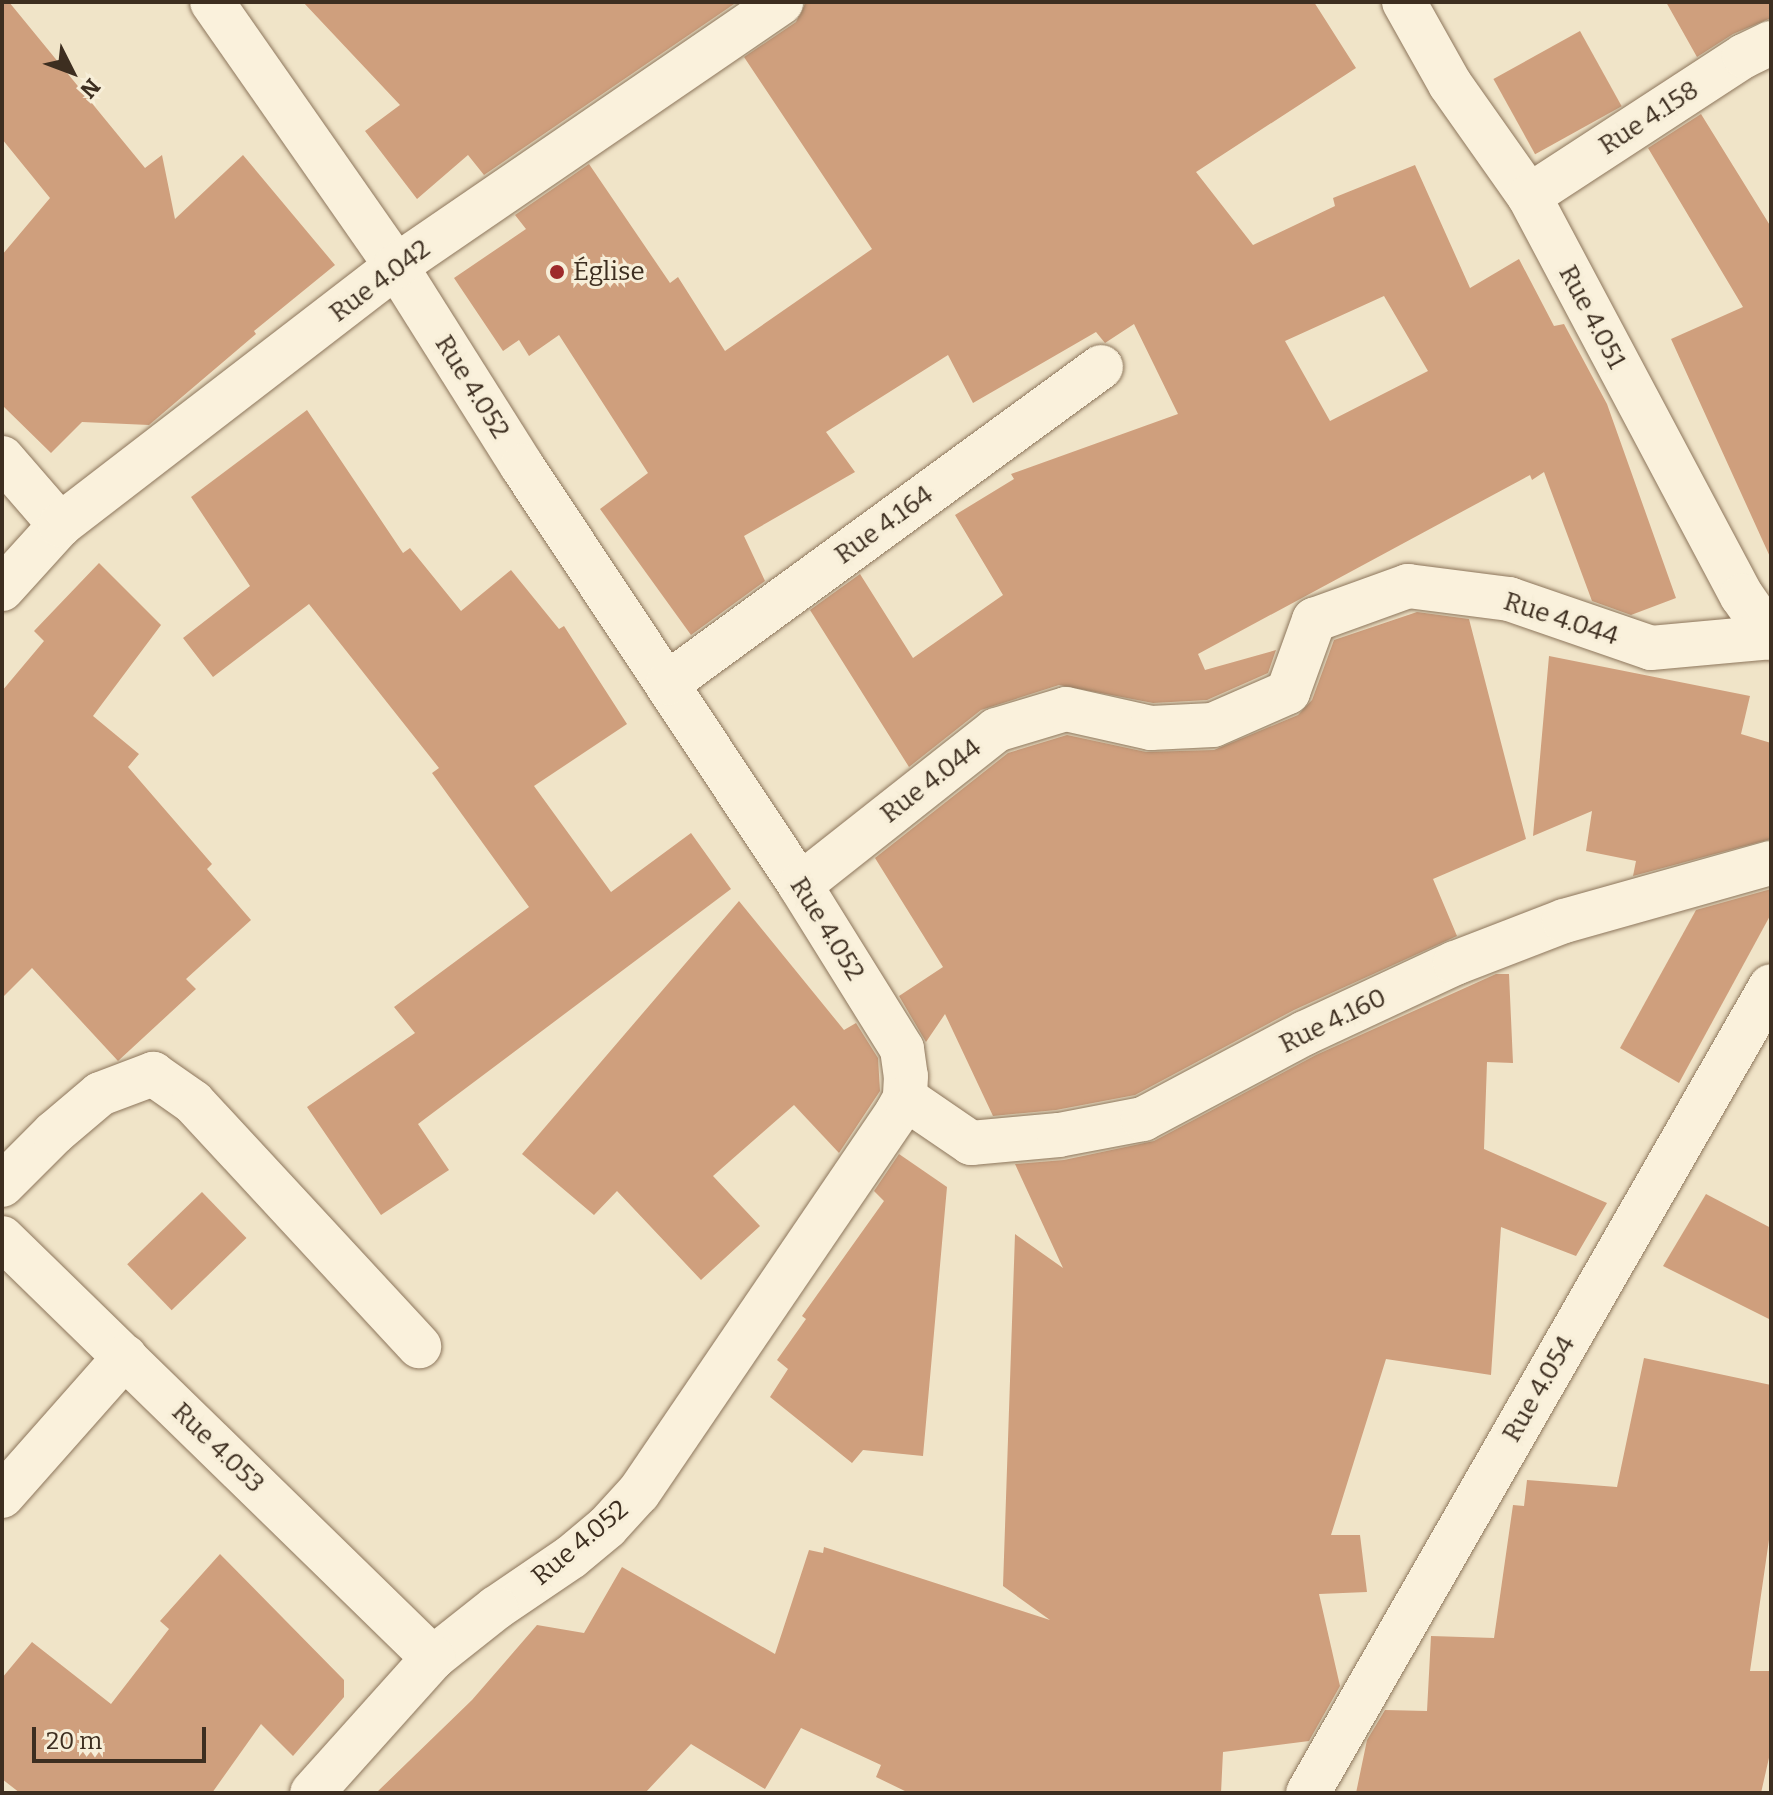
<!DOCTYPE html>
<html>
<head>
<meta charset="utf-8">
<style>
	body { margin:0 }
	#map { position:relative; width:1773px; height:1795px; overflow:hidden; background:#f0e4c8; font-family:Bitter,serif }
	div>[style] { position:absolute }
	.building>* { inset:0; background:#cf9f7d; transform-origin:0 0 }
	.roads { filter:drop-shadow(0 0 2px #8d765c) drop-shadow(0 0 2px #8d765c) }
	.street>* { height:44px; margin:-22px; padding:0 22px; transform-origin:22px; border-radius:22px; background:#faf1dc }
	.dots>* { width:22px; height:22px; translate:-50% -50%; box-sizing:border-box; border:4px solid #f7eed8; border-radius:50% }
	span { translate:-50% -50%; white-space:nowrap; text-align:center; line-height:1.15; -webkit-text-stroke:6px #f7eed8; paint-order:stroke }
	.street-label { font-size:26px; color:#3d2e20 }
	.poi-label { font-size:26px; color:#3d2e20 }
	.left { translate:0 -50%; text-align:left }
	.frame { position:absolute; inset:0; border:4px solid #3d2e20; pointer-events:none }
	.north { position:absolute; left:32px; top:32px; width:80px; height:80px; -webkit-text-stroke:6px #f7eed8; paint-order:stroke; rotate:132deg; font-size:22px; font-weight:700; line-height:32px; text-align:center; color:#3d2e20 }
	.north::after { content:''; display:block; margin:auto; width:28px; height:36px; background:#3d2e20; clip-path:polygon(50% 0,100% 100%,50% 72%,0 100%) }
	.scale { position:absolute; left:32px; top:1727px; width:174px; height:36px; box-sizing:border-box; border:4px solid #3d2e20; border-top:0; padding-left:10px; font-size:24px; line-height:28px; white-space:nowrap; color:#3d2e20; -webkit-text-stroke:6px #f7eed8; paint-order:stroke }
</style>
</head>
<body>
<div id="map">
	<div class="building">
		<div style="clip-path:polygon(2px 2px,9px 2px,145px 168px,162px 155px,175px 219px,243px 155px,335px 265px,254px 331px,256px 334px,149px 425px,82px 422px,51px 453px,2px 405px,2px 255px,50px 198px,2px 139px)"></div>
		<div style="clip-path:polygon(303px 2px,737px 2px,484px 175px,468px 155px,417px 199px,365px 131px,400px 105px)"></div>
		<div style="clip-path:polygon(evenodd,806px 2px,1314px 2px,1356px 68px,1196px 172px,1253px 245px,1335px 206px,1333px 198px,1415px 165px,1470px 288px,1519px 259px,1554px 326px,1564px 324px,1607px 404px,1676px 598px,1631px 615px,1592px 601px,1544px 472px,1532px 480px,1530px 475px,1198px 654px,1205px 670px,1276px 650px,1268px 673px,1207px 700px,1153px 703px,1059px 685px,981px 710px,909px 767px,810px 610px,860px 574px,913px 658px,1003px 595px,955px 515px,1014px 479px,1011px 474px,1178px 414px,1134px 324px,1105px 343px,1096px 332px,973px 403px,948px 355px,826px 432px,855px 472px,744px 536px,765px 581px,691px 635px,600px 509px,648px 473px,559px 335px,529px 356px,519px 340px,503px 351px,454px 278px,526px 229px,515px 215px,589px 164px,670px 283px,678px 277px,725px 351px,872px 249px,744px 57px,796px 22px,806px 2px,1384px 296px,1428px 371px,1330px 421px,1285px 341px,1384px 296px)"></div>
		<div style="clip-path:polygon(1666px 2px,1771px 2px,1771px 18px,1733px 34px,1697px 57px)"></div>
		<div style="left:1580px;top:31px;width:86px;height:99px;rotate:61deg"></div>
		<div style="clip-path:polygon(1701px 114px,1771px 227px,1771px 559px,1671px 339px,1743px 307px,1648px 148px)"></div>
		<div style="clip-path:polygon(307px 410px,403px 553px,410px 548px,461px 611px,511px 570px,559px 629px,564px 626px,627px 724px,534px 786px,611px 892px,691px 833px,731px 889px,418px 1124px,449px 1170px,381px 1215px,307px 1107px,415px 1033px,394px 1007px,529px 907px,432px 773px,439px 768px,309px 604px,213px 677px,183px 638px,250px 586px,191px 497px)"></div>
		<div style="clip-path:polygon(99px 563px,161px 625px,93px 716px,139px 754px,128px 767px,212px 864px,207px 869px,251px 920px,186px 979px,196px 989px,118px 1061px,32px 968px,2px 998px,2px 691px,44px 641px,34px 631px)"></div>
		<div style="clip-path:polygon(1417px 612px,1469px 619px,1526px 839px,1433px 879px,1457px 936px,1294px 1010px,1135px 1095px,1056px 1110px,993px 1116px,945px 1014px,926px 1042px,899px 996px,943px 967px,875px 858px,1008px 753px,1067px 735px,1146px 752px,1214px 750px,1298px 715px,1312px 700px,1334px 640px)"></div>
		<div style="clip-path:polygon(1549px 656px,1750px 696px,1741px 734px,1771px 743px,1771px 839px,1633px 876px,1636px 861px,1586px 851px,1592px 811px,1533px 836px)"></div>
		<div style="clip-path:polygon(1771px 889px,1771px 914px,1679px 1083px,1620px 1048px,1696px 910px)"></div>
		<div style="clip-path:polygon(739px 901px,844px 1030px,856px 1023px,878px 1058px,880px 1091px,839px 1153px,794px 1105px,713px 1176px,760px 1226px,701px 1280px,617px 1191px,594px 1215px,522px 1154px)"></div>
		<div style="clip-path:polygon(1496px 974px,1509px 974px,1513px 1063px,1487px 1062px,1484px 1149px,1607px 1203px,1576px 1256px,1501px 1227px,1491px 1375px,1386px 1359px,1331px 1535px,1360px 1535px,1367px 1592px,1319px 1594px,1340px 1686px,1309px 1741px,1223px 1752px,1221px 1793px,909px 1793px,876px 1777px,881px 1765px,801px 1728px,765px 1789px,691px 1744px,645px 1793px,376px 1793px,472px 1700px,537px 1625px,584px 1633px,622px 1567px,775px 1654px,809px 1550px,823px 1553px,824px 1547px,1050px 1620px,1003px 1586px,1015px 1234px,1063px 1268px,1015px 1164px,1064px 1160px,1154px 1141px,1316px 1055px)"></div>
		<div style="clip-path:polygon(899px 1154px,947px 1187px,923px 1456px,863px 1450px,852px 1463px,770px 1397px,788px 1369px,777px 1360px,806px 1319px,802px 1316px,884px 1201px,874px 1191px)"></div>
		<div style="left:202px;top:1192px;width:64px;height:104px;rotate:46deg"></div>
		<div style="clip-path:polygon(1706px 1194px,1771px 1228px,1771px 1320px,1663px 1266px)"></div>
		<div style="clip-path:polygon(1644px 1358px,1771px 1385px,1771px 1526px,1750px 1671px,1771px 1671px,1771px 1749px,1761px 1793px,1356px 1793px,1367px 1740px,1385px 1710px,1427px 1711px,1431px 1636px,1494px 1638px,1513px 1505px,1524px 1506px,1527px 1480px,1617px 1487px)"></div>
		<div style="clip-path:polygon(220px 1554px,344px 1680px,344px 1697px,293px 1756px,261px 1724px,212px 1793px,20px 1793px,2px 1779px,2px 1678px,32px 1642px,111px 1704px,169px 1629px,160px 1621px)"></div>
	</div>
	<div class="roads">
		<div class="street">
			<div style="left:212px;top:2px;width:322px;rotate:55.1deg"></div>
			<div style="left:396px;top:266px;width:236px;rotate:57.8deg"></div>
			<div style="left:522px;top:466px;width:503px;rotate:56.44deg"></div>
			<div style="left:800px;top:885px;width:193px;rotate:58.1deg"></div>
			<div style="left:902px;top:1049px;width:27px;rotate:82deg"></div>
			<div style="left:906px;top:1076px;width:22px;rotate:93deg"></div>
			<div style="left:905px;top:1098px;width:18px;rotate:119deg"></div>
			<div style="left:896px;top:1114px;width:458px;rotate:124.2deg"></div>
			<div style="left:638px;top:1493px;width:46px;rotate:132.4deg"></div>
			<div style="left:607px;top:1527px;width:47px;rotate:140.2deg"></div>
			<div style="left:571px;top:1557px;width:91px;rotate:145.8deg"></div>
			<div style="left:496px;top:1608px;width:80px;rotate:141.6deg"></div>
			<div style="left:433px;top:1658px;width:181px;rotate:131.9deg"></div>
			<div style="left:1404px;top:2px;width:94px;rotate:60.7deg"></div>
			<div style="left:1450px;top:84px;width:137px;rotate:54.8deg"></div>
			<div style="left:1529px;top:196px;width:453px;rotate:62deg"></div>
			<div style="left:1742px;top:596px;width:51px;rotate:55.4deg"></div>
			<div style="left:1529px;top:196px;width:257px;rotate:-33.1deg"></div>
			<div style="left:1744px;top:56px;width:30px;rotate:-26deg"></div>
			<div style="left:2px;top:458px;width:89px;rotate:49.1deg"></div>
			<div style="left:2px;top:589px;width:86px;rotate:-47.8deg"></div>
			<div style="left:60px;top:525px;width:424px;rotate:-37.6deg"></div>
			<div style="left:396px;top:266px;width:467px;rotate:-34.4deg"></div>
			<div style="left:668px;top:683px;width:536px;rotate:-36.12deg"></div>
			<div style="left:800px;top:885px;width:250px;rotate:-38.3deg"></div>
			<div style="left:996px;top:730px;width:73px;rotate:-16.7deg"></div>
			<div style="left:1066px;top:709px;width:87px;rotate:12.6deg"></div>
			<div style="left:1151px;top:728px;width:62px;rotate:-2.8deg"></div>
			<div style="left:1213px;top:725px;width:82px;rotate:-23.7deg"></div>
			<div style="left:1288px;top:692px;width:77px;rotate:-70.1deg"></div>
			<div style="left:1314px;top:620px;width:100px;rotate:-19.9deg"></div>
			<div style="left:1408px;top:586px;width:102px;rotate:7.3deg"></div>
			<div style="left:1509px;top:599px;width:150px;rotate:19deg"></div>
			<div style="left:1651px;top:648px;width:121px;rotate:-5.2deg"></div>
			<div style="left:905px;top:1098px;width:80px;rotate:34.3deg"></div>
			<div style="left:971px;top:1143px;width:88px;rotate:-5.2deg"></div>
			<div style="left:1059px;top:1135px;width:86px;rotate:-10.8deg"></div>
			<div style="left:1143px;top:1119px;width:183px;rotate:-28deg"></div>
			<div style="left:1305px;top:1033px;width:166px;rotate:-25deg"></div>
			<div style="left:1455px;top:963px;width:117px;rotate:-21.1deg"></div>
			<div style="left:1564px;top:921px;width:215px;rotate:-15.7deg"></div>
			<div style="left:2px;top:1185px;width:74px;rotate:-45deg"></div>
			<div style="left:54px;top:1133px;width:60px;rotate:-40.3deg"></div>
			<div style="left:100px;top:1094px;width:57px;rotate:-20.7deg"></div>
			<div style="left:153px;top:1074px;width:49px;rotate:35deg"></div>
			<div style="left:193px;top:1102px;width:333px;rotate:47.2deg"></div>
			<div style="left:2px;top:1238px;width:602px;rotate:44.26deg"></div>
			<div style="left:2px;top:1496px;width:186px;rotate:-48.5deg"></div>
			<div style="left:1308px;top:1793px;width:930px;rotate:-60.16deg"></div>
		</div>
	</div>
	<div class="dots">
		<div style="left:557px;top:272px;background:#9e2a2b"></div>
	</div>
	<div class="street-label">
		<span style="left:1649px;top:118px;rotate:-33deg">Rue 4.158</span>
		<span style="left:380px;top:281px;rotate:-37deg">Rue 4.042</span>
		<span style="left:1592px;top:317px;rotate:62deg">Rue 4.051</span>
		<span style="left:472px;top:387px;rotate:58deg">Rue 4.052</span>
		<span style="left:884px;top:525px;rotate:-36deg">Rue 4.164</span>
		<span style="left:1561px;top:619px;rotate:18deg">Rue 4.044</span>
		<span style="left:931px;top:781px;rotate:-38deg">Rue 4.044</span>
		<span style="left:827px;top:929px;rotate:58deg">Rue 4.052</span>
		<span style="left:1333px;top:1021px;rotate:-26deg">Rue 4.160</span>
		<span style="left:1539px;top:1389px;rotate:-60deg">Rue 4.054</span>
		<span style="left:218px;top:1448px;rotate:44deg">Rue 4.053</span>
		<span style="left:580px;top:1543px;rotate:-40deg">Rue 4.052</span>
	</div>
	<div class="poi-label">
		<span class="left" style="left:573px;top:272px">Église</span>
	</div>
	<div class="frame"></div>
	<div class="north">N</div>
	<div class="scale">20 m</div>
</div>
</body>
</html>
